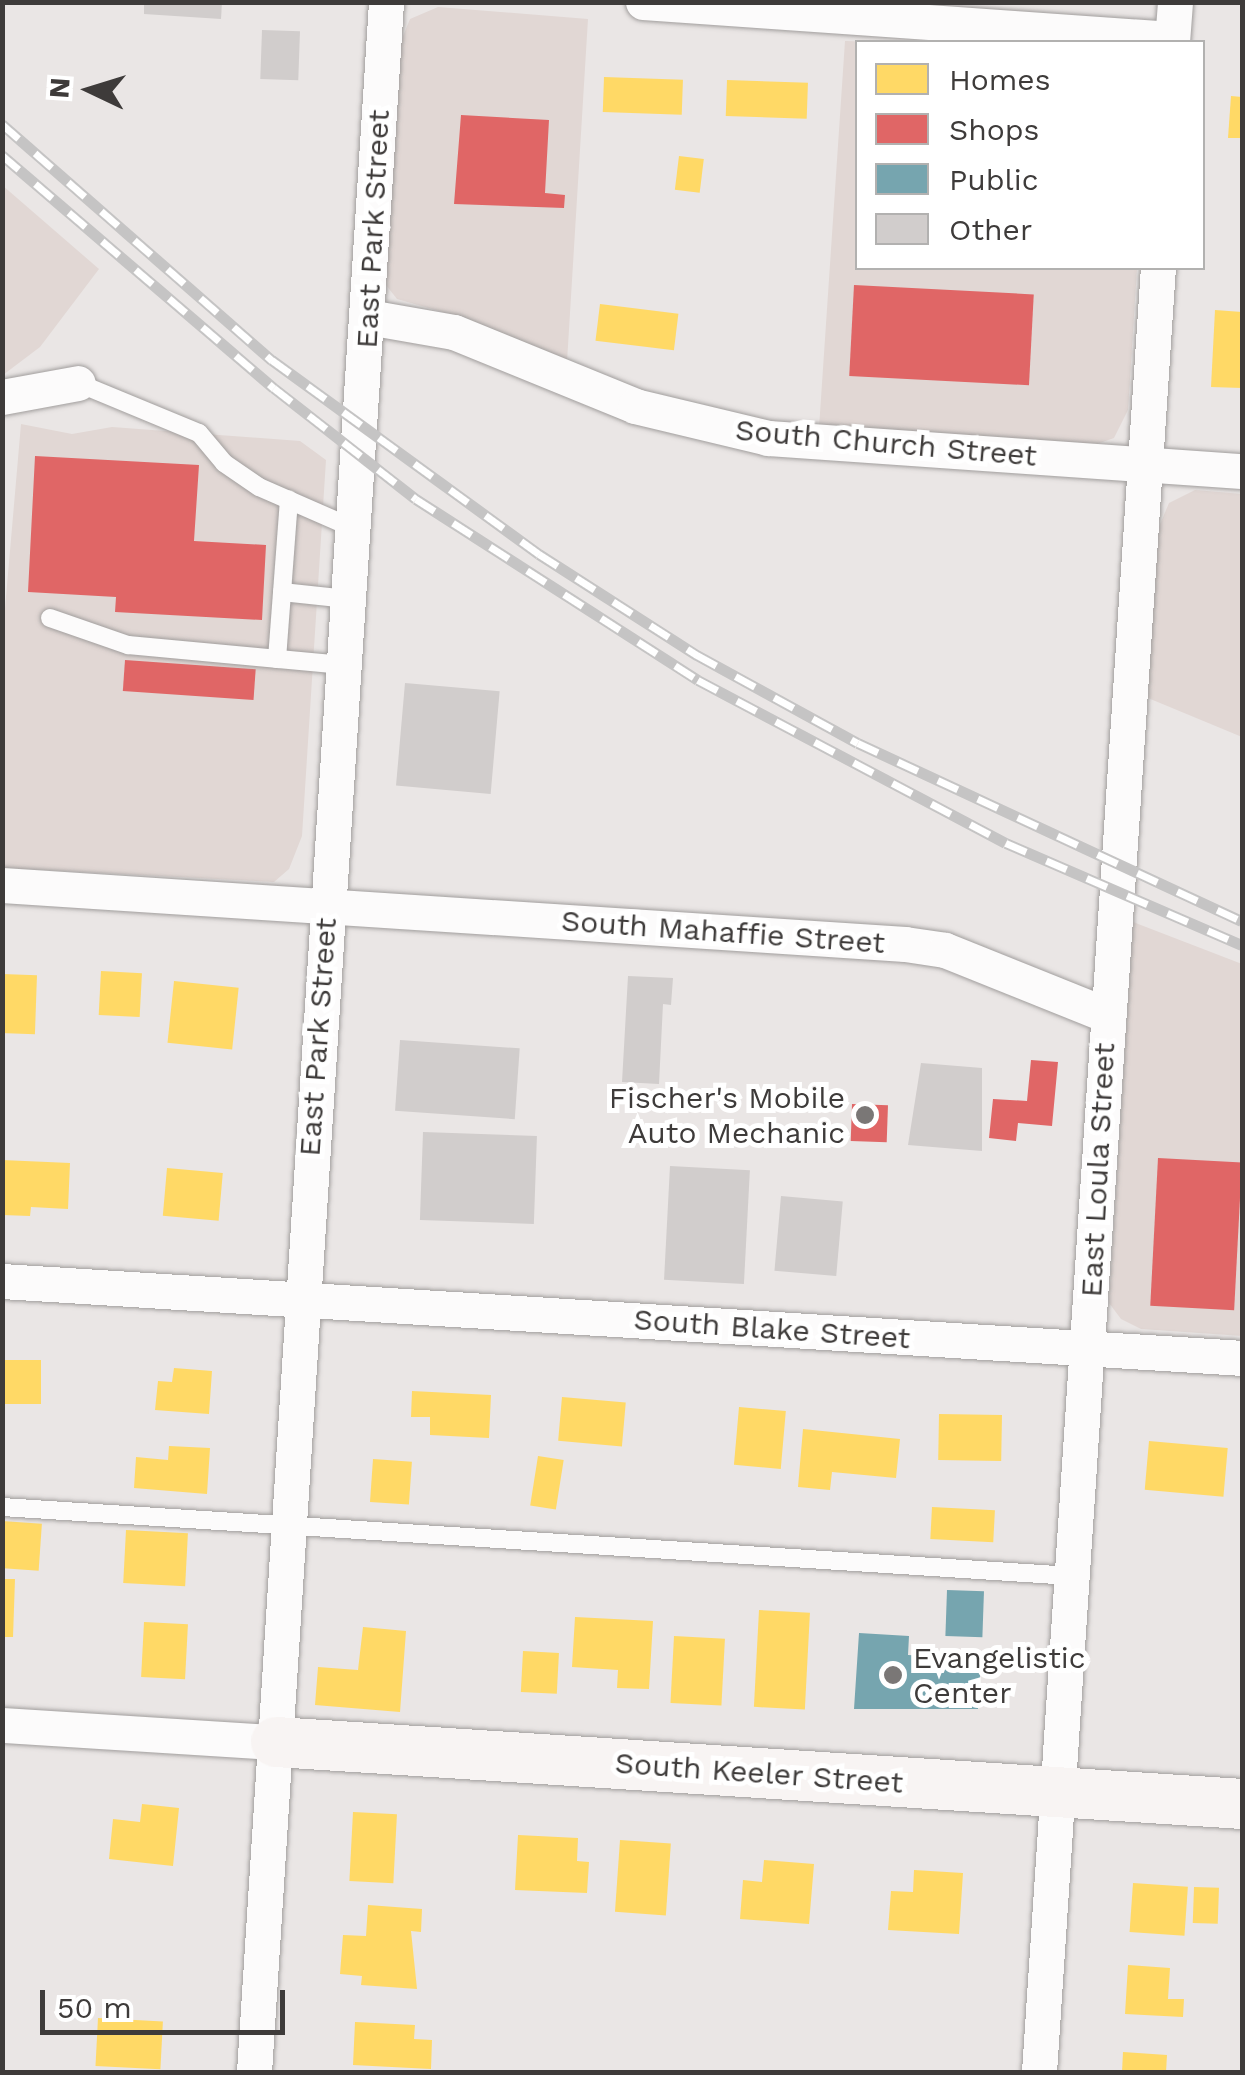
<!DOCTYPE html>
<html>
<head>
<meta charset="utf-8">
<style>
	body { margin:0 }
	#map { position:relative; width:1245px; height:2075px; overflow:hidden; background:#eae6e5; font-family:"Work Sans",sans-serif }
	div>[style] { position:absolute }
	.built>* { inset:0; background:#e1d7d4 }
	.homes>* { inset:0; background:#ffd966; transform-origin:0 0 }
	.shops>* { inset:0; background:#e06666; transform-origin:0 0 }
	.public>* { inset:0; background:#76a5af; transform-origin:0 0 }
	.building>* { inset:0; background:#d1cdcc; transform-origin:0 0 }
	.roads { filter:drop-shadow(0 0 2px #a19e9d) drop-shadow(0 0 2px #a19e9d) }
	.lane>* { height:18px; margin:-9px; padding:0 9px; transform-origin:9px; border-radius:9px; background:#fcfbfb }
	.street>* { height:35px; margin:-17.5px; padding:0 17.5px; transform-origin:17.5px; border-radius:17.5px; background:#fcfbfb }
	.secondary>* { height:50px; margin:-25px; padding:0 25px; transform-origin:25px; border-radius:25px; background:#f8f4f3 }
	.rail>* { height:11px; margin-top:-5.5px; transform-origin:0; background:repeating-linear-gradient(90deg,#fff 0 22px,#c5c4c4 0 44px); box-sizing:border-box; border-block:2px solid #c5c4c4 }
	.dots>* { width:28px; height:28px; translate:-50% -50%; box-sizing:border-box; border:5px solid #fff; border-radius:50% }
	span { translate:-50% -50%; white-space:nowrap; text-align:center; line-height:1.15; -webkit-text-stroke:10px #fff; paint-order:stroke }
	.street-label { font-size:30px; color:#3e3b3a }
	.poi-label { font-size:30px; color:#3e3b3a }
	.right { translate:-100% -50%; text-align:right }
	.left { translate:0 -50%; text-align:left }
	.frame { position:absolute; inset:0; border:5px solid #3e3b3a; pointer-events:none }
	.legend { position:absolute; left:855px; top:40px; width:350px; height:230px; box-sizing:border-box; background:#fff; border:2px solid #b2b1b0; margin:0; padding:12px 18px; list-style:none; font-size:30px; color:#3e3b3a }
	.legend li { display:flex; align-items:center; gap:20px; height:50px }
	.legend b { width:50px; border:2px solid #b2b1b0 }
	.north { position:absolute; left:40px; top:40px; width:100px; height:100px; -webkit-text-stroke:8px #fff; paint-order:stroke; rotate:274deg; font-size:28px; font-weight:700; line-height:40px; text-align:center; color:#3e3b3a }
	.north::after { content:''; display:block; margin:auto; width:35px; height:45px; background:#3e3b3a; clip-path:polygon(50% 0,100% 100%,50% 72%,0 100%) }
	.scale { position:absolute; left:40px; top:1990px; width:245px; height:45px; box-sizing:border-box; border:5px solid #3e3b3a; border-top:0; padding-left:12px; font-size:30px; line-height:35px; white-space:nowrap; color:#3e3b3a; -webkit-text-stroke:8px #fff; paint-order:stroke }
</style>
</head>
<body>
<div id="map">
	<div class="built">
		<div style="clip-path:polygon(438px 7px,588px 19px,567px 362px,460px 317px,397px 299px,386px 285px,399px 46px,410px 19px)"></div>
		<div style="clip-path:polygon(845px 41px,872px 42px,858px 42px,858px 268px,1137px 268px,1128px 410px,1114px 438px,1091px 446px,819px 428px)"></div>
		<div style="clip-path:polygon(2px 185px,99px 269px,40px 347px,3px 375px)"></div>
		<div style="clip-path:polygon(21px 424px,72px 434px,112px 427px,300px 441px,326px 460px,302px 836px,289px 869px,274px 882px,3px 868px,2px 643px)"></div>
		<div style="clip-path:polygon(1195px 490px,1242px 494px,1242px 737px,1148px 698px,1155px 536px,1169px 503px)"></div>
		<div style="clip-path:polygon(1133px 922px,1242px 964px,1242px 1336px,1141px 1329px,1121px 1319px,1109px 1303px)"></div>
	</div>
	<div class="homes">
		<div style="left:604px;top:77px;width:79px;height:35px;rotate:2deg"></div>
		<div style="left:727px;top:80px;width:81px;height:36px;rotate:2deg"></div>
		<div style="clip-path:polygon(1231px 96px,1242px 97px,1242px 138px,1228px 138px)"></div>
		<div style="left:679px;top:156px;width:25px;height:34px;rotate:7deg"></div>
		<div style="left:600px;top:304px;width:79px;height:37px;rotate:7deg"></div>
		<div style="clip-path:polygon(1215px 310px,1242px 312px,1242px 388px,1211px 387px)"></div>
		<div style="left:101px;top:971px;width:41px;height:44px;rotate:3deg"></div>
		<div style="left:2px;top:974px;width:35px;height:59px;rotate:2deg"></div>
		<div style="left:174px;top:981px;width:65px;height:62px;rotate:6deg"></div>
		<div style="clip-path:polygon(2px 1160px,70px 1163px,68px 1209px,31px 1207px,30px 1216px,2px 1215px)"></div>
		<div style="left:167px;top:1168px;width:56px;height:48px;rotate:5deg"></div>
		<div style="left:2px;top:1360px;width:39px;height:44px"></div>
		<div style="clip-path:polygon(174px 1368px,212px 1371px,209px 1414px,155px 1410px,158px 1381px,172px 1382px)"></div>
		<div style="clip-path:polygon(412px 1391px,491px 1395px,489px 1438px,430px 1435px,430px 1417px,411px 1417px)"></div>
		<div style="left:562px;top:1397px;width:64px;height:44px;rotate:5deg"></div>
		<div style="left:739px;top:1407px;width:47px;height:58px;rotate:5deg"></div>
		<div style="left:939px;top:1414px;width:63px;height:46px;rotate:1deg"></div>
		<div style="clip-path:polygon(803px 1429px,900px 1439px,896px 1478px,832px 1472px,830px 1490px,798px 1487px)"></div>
		<div style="left:1149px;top:1441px;width:79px;height:49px;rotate:5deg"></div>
		<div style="clip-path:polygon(169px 1446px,210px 1448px,207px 1494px,134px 1488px,136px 1457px,168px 1460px)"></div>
		<div style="left:538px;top:1456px;width:26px;height:50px;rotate:9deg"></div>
		<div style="left:373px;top:1459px;width:39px;height:43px;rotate:4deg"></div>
		<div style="left:932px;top:1507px;width:63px;height:32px;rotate:3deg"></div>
		<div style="left:2px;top:1521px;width:40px;height:47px;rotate:4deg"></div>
		<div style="left:126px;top:1530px;width:62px;height:53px;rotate:3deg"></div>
		<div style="clip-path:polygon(2px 1579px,15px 1579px,13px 1637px,2px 1637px)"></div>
		<div style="left:759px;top:1610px;width:51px;height:97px;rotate:3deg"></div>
		<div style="clip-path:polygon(575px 1617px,653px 1621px,649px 1689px,617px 1688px,618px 1670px,572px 1667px)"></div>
		<div style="left:144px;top:1622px;width:44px;height:55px;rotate:3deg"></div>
		<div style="clip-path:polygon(363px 1627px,406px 1631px,400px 1712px,315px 1705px,318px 1667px,358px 1670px)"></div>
		<div style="left:674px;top:1636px;width:51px;height:67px;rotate:3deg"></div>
		<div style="left:523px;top:1651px;width:36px;height:41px;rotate:3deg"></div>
		<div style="clip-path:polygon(142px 1804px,179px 1808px,173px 1866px,109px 1859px,113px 1819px,140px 1822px)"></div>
		<div style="left:353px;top:1812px;width:44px;height:69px;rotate:3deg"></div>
		<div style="clip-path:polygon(518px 1835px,578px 1838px,577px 1861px,589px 1862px,587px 1893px,515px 1890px)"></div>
		<div style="left:620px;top:1840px;width:51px;height:72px;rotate:4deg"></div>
		<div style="clip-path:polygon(764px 1860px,814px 1864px,809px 1924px,740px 1919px,743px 1880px,762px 1882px)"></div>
		<div style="clip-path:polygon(914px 1870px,963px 1873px,959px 1934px,888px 1930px,891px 1891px,913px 1892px)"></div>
		<div style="left:1133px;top:1883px;width:55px;height:49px;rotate:4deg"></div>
		<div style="left:1194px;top:1887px;width:25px;height:36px;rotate:2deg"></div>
		<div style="clip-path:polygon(368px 1905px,422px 1909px,421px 1932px,411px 1931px,417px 1989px,361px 1985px,362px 1976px,340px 1974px,343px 1935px,366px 1936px)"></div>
		<div style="clip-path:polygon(1128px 1965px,1170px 1968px,1168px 1999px,1184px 1999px,1183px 2017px,1125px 2014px)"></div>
		<div style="left:98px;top:2018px;width:65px;height:48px;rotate:3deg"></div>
		<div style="clip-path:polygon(355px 2022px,415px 2025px,414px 2039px,432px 2040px,431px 2069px,353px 2065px)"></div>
		<div style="clip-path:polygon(1123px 2052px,1167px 2055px,1166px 2072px,1122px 2072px)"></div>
	</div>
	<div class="shops">
		<div style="clip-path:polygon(461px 115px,549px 120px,545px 193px,565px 195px,564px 208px,454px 204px)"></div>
		<div style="left:854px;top:285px;width:180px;height:91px;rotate:3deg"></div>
		<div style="clip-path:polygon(35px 456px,199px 465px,194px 541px,266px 545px,262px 620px,115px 612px,116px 597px,28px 592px)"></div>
		<div style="left:125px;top:660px;width:131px;height:31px;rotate:4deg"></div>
		<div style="clip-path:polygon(1031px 1060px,1058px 1062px,1052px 1126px,1018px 1123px,1016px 1141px,989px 1138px,993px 1099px,1027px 1101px)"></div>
		<div style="left:852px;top:1104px;width:36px;height:37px;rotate:2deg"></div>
		<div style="left:1158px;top:1158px;width:84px;height:148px;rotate:3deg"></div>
	</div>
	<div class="public">
		<div style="left:947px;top:1590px;width:37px;height:46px;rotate:2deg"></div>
		<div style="clip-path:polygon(859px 1633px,909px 1636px,908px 1655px,981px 1659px,978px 1709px,854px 1709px)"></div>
	</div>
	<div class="building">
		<div style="clip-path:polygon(144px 2px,222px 2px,221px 19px,144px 14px)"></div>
		<div style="left:262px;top:30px;width:38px;height:49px;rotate:2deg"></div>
		<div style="left:405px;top:683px;width:95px;height:103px;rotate:5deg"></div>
		<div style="clip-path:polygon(628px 976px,673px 978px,671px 1005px,663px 1004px,659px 1084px,622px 1082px)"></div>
		<div style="left:400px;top:1040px;width:120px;height:71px;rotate:4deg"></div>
		<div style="clip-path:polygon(921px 1063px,982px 1068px,982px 1151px,908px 1145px)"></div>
		<div style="left:423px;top:1132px;width:114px;height:88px;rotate:2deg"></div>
		<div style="left:670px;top:1166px;width:80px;height:114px;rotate:3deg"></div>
		<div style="left:781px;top:1196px;width:62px;height:75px;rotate:5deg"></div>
	</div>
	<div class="roads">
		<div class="lane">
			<div style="left:78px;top:383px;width:131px;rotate:22.5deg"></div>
			<div style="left:199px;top:433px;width:39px;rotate:50deg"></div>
			<div style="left:224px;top:463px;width:42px;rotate:34.4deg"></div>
			<div style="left:259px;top:487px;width:103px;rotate:23.6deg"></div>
			<div style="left:282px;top:592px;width:66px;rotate:6.1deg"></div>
			<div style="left:50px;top:618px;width:83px;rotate:19.1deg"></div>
			<div style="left:128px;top:645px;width:216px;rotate:5.3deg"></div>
			<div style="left:277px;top:659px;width:160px;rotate:-85.7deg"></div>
			<div style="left:2px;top:1507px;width:1072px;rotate:3.69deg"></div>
		</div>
		<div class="street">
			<div style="left:643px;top:2px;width:530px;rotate:4deg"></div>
			<div style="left:1172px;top:42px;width:40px;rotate:-85.7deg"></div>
			<div style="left:368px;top:317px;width:87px;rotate:9.9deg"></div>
			<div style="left:454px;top:332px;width:196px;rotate:22.2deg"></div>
			<div style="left:635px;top:406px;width:137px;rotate:13.5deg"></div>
			<div style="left:768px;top:438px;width:475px;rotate:4deg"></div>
			<div style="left:2px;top:397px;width:77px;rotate:-10.4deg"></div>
			<div style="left:2px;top:885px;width:905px;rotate:3.74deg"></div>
			<div style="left:905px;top:944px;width:40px;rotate:8.5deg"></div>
			<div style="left:945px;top:950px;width:175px;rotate:21.9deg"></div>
			<div style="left:2px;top:1281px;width:1242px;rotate:3.55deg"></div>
			<div style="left:2px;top:1725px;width:275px;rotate:3.6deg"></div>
			<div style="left:254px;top:2072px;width:2074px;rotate:-86.35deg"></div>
			<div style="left:1039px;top:2072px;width:1808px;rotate:-86.23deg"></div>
		</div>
		<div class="secondary">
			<div style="left:276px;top:1742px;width:968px;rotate:3.67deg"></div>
		</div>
	</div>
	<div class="rail">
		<div style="left:2px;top:124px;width:359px;rotate:41.2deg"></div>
		<div style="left:272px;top:360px;width:330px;rotate:36deg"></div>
		<div style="left:539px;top:554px;width:188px;rotate:32.6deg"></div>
		<div style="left:697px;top:655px;width:183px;rotate:28.7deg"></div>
		<div style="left:858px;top:743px;width:423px;rotate:24.9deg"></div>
		<div style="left:2px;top:155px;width:358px;rotate:40.6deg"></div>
		<div style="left:274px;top:388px;width:180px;rotate:38deg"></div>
		<div style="left:416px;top:499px;width:335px;rotate:32.7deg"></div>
		<div style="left:698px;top:680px;width:348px;rotate:27.9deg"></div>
		<div style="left:1006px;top:843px;width:257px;rotate:23.4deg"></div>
	</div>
	<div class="dots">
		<div style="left:865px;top:1115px;background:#7a7776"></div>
		<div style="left:893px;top:1675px;background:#7a7776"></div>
	</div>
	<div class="street-label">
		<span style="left:373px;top:229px;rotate:-87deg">East Park Street</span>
		<span style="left:886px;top:443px;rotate:5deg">South Church Street</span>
		<span style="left:723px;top:932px;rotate:4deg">South Mahaffie Street</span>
		<span style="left:318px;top:1037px;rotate:-86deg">East Park Street</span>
		<span style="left:1098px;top:1170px;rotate:-87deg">East Loula Street</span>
		<span style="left:772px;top:1329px;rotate:4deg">South Blake Street</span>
		<span style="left:759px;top:1773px;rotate:4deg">South Keeler Street</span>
	</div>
	<div class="poi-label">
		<span class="right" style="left:845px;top:1115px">Fischer's Mobile<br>Auto Mechanic</span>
		<span class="left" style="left:913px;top:1675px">Evangelistic<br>Center</span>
	</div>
	<div class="frame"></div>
	<ul class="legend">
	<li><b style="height:28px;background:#ffd966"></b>Homes</li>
	<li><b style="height:28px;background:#e06666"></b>Shops</li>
	<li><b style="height:28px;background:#76a5af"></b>Public</li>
	<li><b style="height:28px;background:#d1cdcc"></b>Other</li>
	</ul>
	<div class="north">N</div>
	<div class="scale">50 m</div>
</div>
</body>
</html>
